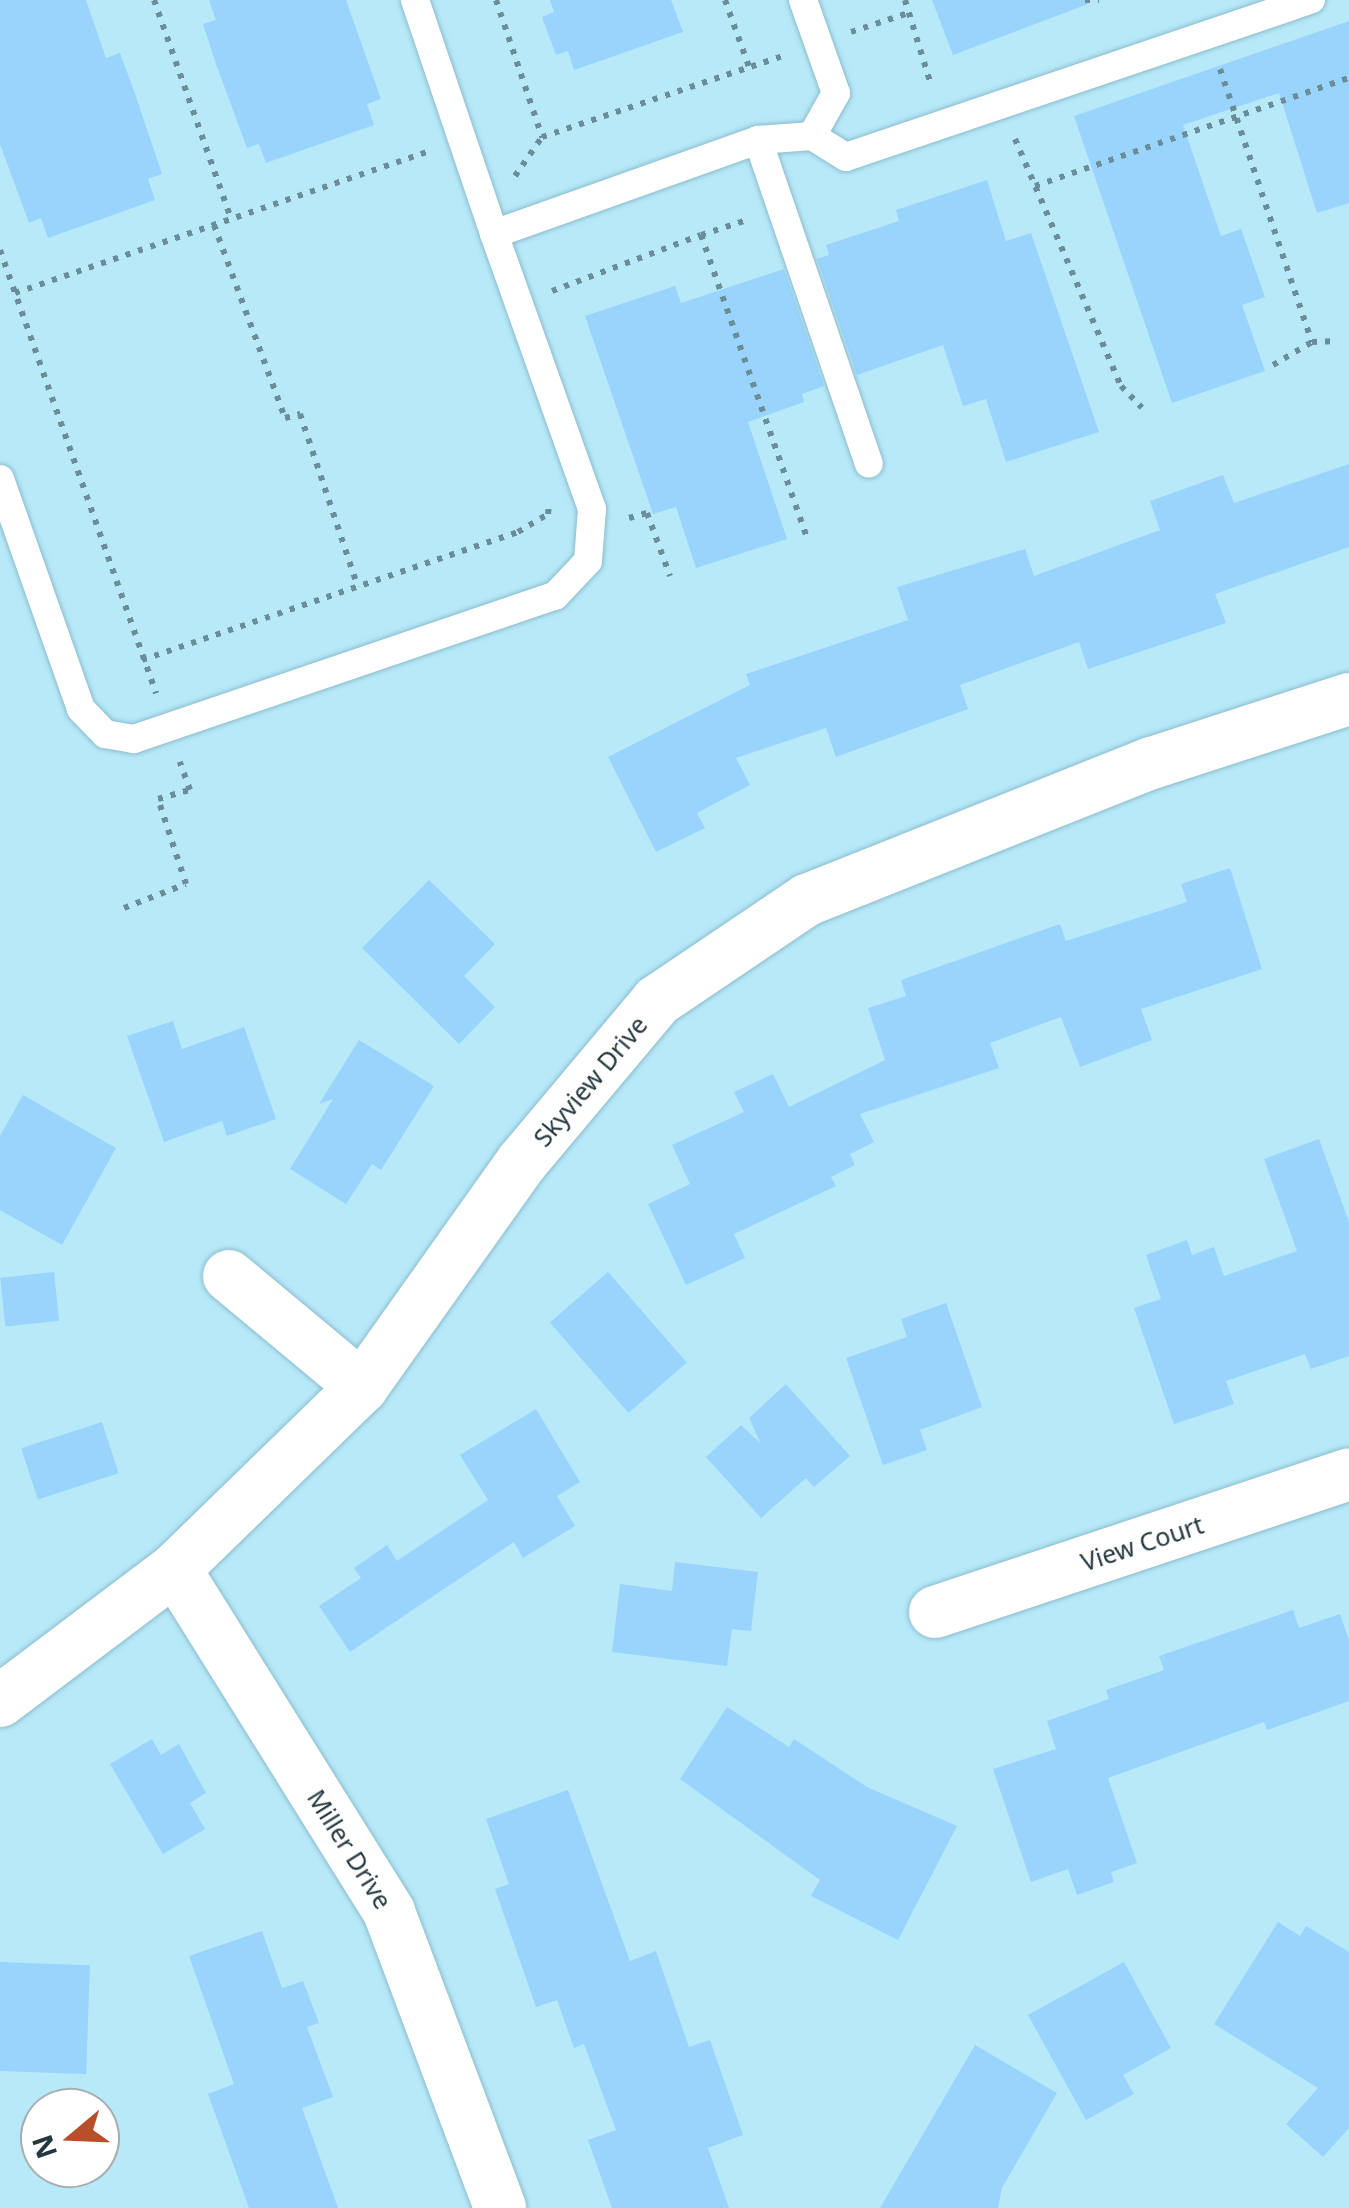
<!DOCTYPE html>
<html>
<head>
<meta charset="utf-8">
<style>
	body { margin:0 }
	#map { position:relative; width:1349px; height:2208px; overflow:hidden; background:#b7e9f9; font-family:"Noto Sans",sans-serif }
	div>[style] { position:absolute }
	.building>* { inset:0; background:#99d4fd; transform-origin:0 0 }
	.path>* { height:6px; margin-top:-3px; transform-origin:0; background:repeating-linear-gradient(90deg,#6b8d99 0 5px,transparent 0 13px) }
	.roads { filter:drop-shadow(0 0 2px #8cbccc) drop-shadow(0 0 2px #8cbccc) }
	.lane>* { height:28px; margin:-14px; padding:0 14px; transform-origin:14px; border-radius:14px; background:#fff }
	.street>* { height:52px; margin:-26px; padding:0 26px; transform-origin:26px; border-radius:26px; background:#fff }
	span { translate:-50% -50%; white-space:nowrap; text-align:center; line-height:1.15; -webkit-text-stroke:9px #fff; paint-order:stroke }
	.street-label { font-size:25px; color:#24383f }
	.north { position:absolute; left:20px; top:2088px; width:100px; height:100px; box-sizing:border-box; background:#fff; border:2px solid #a7afb2; border-radius:50%; rotate:251deg; font-size:28px; font-weight:700; line-height:40px; text-align:center; color:#24383f }
	.north::after { content:''; display:block; margin:auto; width:35px; height:45px; background:#b75029; clip-path:polygon(50% 0,100% 100%,50% 72%,0 100%) }
</style>
</head>
<body>
<div id="map">
	<div class="building">
		<div style="clip-path:polygon(0 0,86px 0,106px 58px,120px 53px,134px 91px,162px 174px,148px 179px,155px 200px,48px 238px,41px 218px,29px 223px,0 144px)"></div>
		<div style="clip-path:polygon(209px 0,346px 0,381px 99px,367px 104px,374px 125px,266px 163px,259px 144px,247px 148px,216px 64px,203px 24px,216px 20px)"></div>
		<div style="clip-path:polygon(550px 0,671px 0,683px 32px,574px 70px,568px 51px,556px 55px,542px 17px,554px 12px)"></div>
		<div style="clip-path:polygon(932px 0,1087px 0,1088px 4px,953px 55px)"></div>
		<div style="clip-path:polygon(1349px 21px,1349px 203px,1317px 213px,1279px 93px,1183px 125px,1221px 236px,1241px 229px,1265px 297px,1242px 305px,1265px 371px,1172px 403px,1074px 116px)"></div>
		<div style="clip-path:polygon(987px 180px,1006px 241px,1031px 233px,1099px 432px,1006px 462px,986px 399px,963px 406px,943px 345px,857px 375px,817px 259px,829px 255px,826px 245px,899px 221px,896px 210px)"></div>
		<div style="clip-path:polygon(784px 269px,824px 386px,802px 394px,804px 402px,748px 422px,787px 539px,696px 568px,676px 507px,653px 514px,585px 316px,675px 286px,681px 303px)"></div>
		<div style="clip-path:polygon(1349px 464px,1349px 547px,1215px 594px,1226px 623px,1088px 669px,1079px 642px,960px 685px,968px 709px,836px 757px,826px 728px,736px 758px,750px 785px,697px 813px,705px 828px,656px 852px,608px 757px,750px 685px,746px 674px,908px 620px,897px 587px,1025px 549px,1034px 576px,1160px 530px,1150px 501px,1223px 475px,1234px 503px)"></div>
		<div style="clip-path:polygon(1230px 868px,1262px 969px,1141px 1009px,1152px 1040px,1080px 1067px,1061px 1017px,990px 1043px,999px 1068px,860px 1114px,874px 1142px,850px 1154px,855px 1165px,831px 1177px,836px 1186px,734px 1234px,745px 1258px,686px 1285px,648px 1204px,690px 1184px,672px 1145px,744px 1112px,734px 1092px,773px 1074px,789px 1107px,885px 1060px,868px 1008px,906px 996px,901px 980px,1060px 924px,1066px 941px,1187px 902px,1181px 884px)"></div>
		<div style="clip-path:polygon(429px 880px,495px 944px,464px 976px,495px 1007px,459px 1044px,362px 948px)"></div>
		<div style="clip-path:polygon(173px 1021px,182px 1049px,244px 1027px,276px 1119px,227px 1136px,222px 1121px,164px 1142px,127px 1036px)"></div>
		<div style="clip-path:polygon(359px 1040px,434px 1086px,381px 1170px,372px 1164px,346px 1204px,290px 1169px,333px 1099px,319px 1104px)"></div>
		<div style="clip-path:polygon(23px 1095px,116px 1148px,62px 1245px,0 1210px,0 1136px)"></div>
		<div style="clip-path:polygon(1319px 1139px,1349px 1222px,1349px 1356px,1311px 1369px,1305px 1354px,1226px 1381px,1234px 1404px,1174px 1424px,1134px 1308px,1161px 1299px,1146px 1255px,1187px 1240px,1192px 1255px,1214px 1247px,1224px 1276px,1297px 1251px,1264px 1159px)"></div>
		<div style="left:54px;top:1272px;width:49px;height:54px;rotate:84deg"></div>
		<div style="left:608px;top:1272px;width:120px;height:77px;rotate:49deg"></div>
		<div style="clip-path:polygon(946px 1303px,982px 1407px,920px 1430px,927px 1450px,883px 1465px,846px 1358px,907px 1337px,901px 1319px)"></div>
		<div style="clip-path:polygon(786px 1384px,850px 1456px,814px 1487px,806px 1478px,761px 1518px,706px 1457px,741px 1425px,761px 1444px,749px 1418px)"></div>
		<div style="clip-path:polygon(536px 1409px,580px 1482px,557px 1496px,575px 1526px,523px 1558px,514px 1542px,350px 1652px,319px 1606px,361px 1578px,354px 1568px,387px 1545px,397px 1561px,488px 1500px,460px 1455px)"></div>
		<div style="left:102px;top:1422px;width:54px;height:85px;rotate:72deg"></div>
		<div style="clip-path:polygon(675px 1562px,758px 1572px,751px 1631px,732px 1629px,727px 1666px,612px 1652px,620px 1584px,672px 1591px)"></div>
		<div style="clip-path:polygon(1293px 1610px,1299px 1628px,1340px 1614px,1349px 1640px,1349px 1701px,1267px 1730px,1264px 1722px,1108px 1778px,1137px 1863px,1111px 1872px,1114px 1882px,1077px 1895px,1068px 1869px,1031px 1882px,993px 1769px,1056px 1749px,1047px 1721px,1109px 1699px,1106px 1690px,1164px 1670px,1159px 1656px)"></div>
		<div style="clip-path:polygon(727px 1707px,789px 1747px,794px 1739px,867px 1787px,957px 1826px,898px 1940px,811px 1896px,820px 1880px,680px 1779px)"></div>
		<div style="clip-path:polygon(152px 1739px,161px 1755px,179px 1744px,206px 1793px,190px 1803px,205px 1829px,163px 1854px,110px 1764px)"></div>
		<div style="clip-path:polygon(568px 1790px,630px 1961px,656px 1951px,689px 2047px,710px 2040px,743px 2135px,708px 2148px,729px 2208px,612px 2208px,588px 2140px,616px 2130px,584px 2044px,574px 2048px,557px 2000px,536px 2007px,495px 1889px,509px 1884px,486px 1819px)"></div>
		<div style="clip-path:polygon(1278px 1922px,1300px 1936px,1306px 1926px,1349px 1952px,1349px 2128px,1323px 2157px,1286px 2124px,1318px 2088px,1214px 2024px)"></div>
		<div style="clip-path:polygon(262px 1931px,282px 1988px,303px 1981px,319px 2023px,307px 2027px,333px 2097px,302px 2108px,338px 2208px,249px 2208px,208px 2094px,234px 2084px,189px 1956px)"></div>
		<div style="left:0;top:1962px;width:90px;height:109px;rotate:2deg"></div>
		<div style="clip-path:polygon(1124px 1962px,1171px 2048px,1123px 2075px,1134px 2094px,1086px 2120px,1028px 2015px)"></div>
		<div style="clip-path:polygon(975px 2045px,1057px 2093px,1002px 2188px,998px 2208px,880px 2208px)"></div>
	</div>
	<div class="path">
		<div style="left:154px;top:0;width:232px;rotate:70.6deg"></div>
		<div style="left:496px;top:0;width:145px;rotate:71.4deg"></div>
		<div style="left:542px;top:137px;width:254px;rotate:-18.6deg"></div>
		<div style="left:725px;top:0;width:71px;rotate:70.3deg"></div>
		<div style="left:905px;top:0;width:86px;rotate:73deg"></div>
		<div style="left:1085px;top:0;width:14px"></div>
		<div style="left:851px;top:32px;width:60px;rotate:-18.4deg"></div>
		<div style="left:1220px;top:69px;width:288px;rotate:71.4deg"></div>
		<div style="left:1015px;top:139px;width:269px;rotate:66.8deg"></div>
		<div style="left:1121px;top:386px;width:30px;rotate:46deg"></div>
		<div style="left:515px;top:176px;width:47px;rotate:-55.3deg"></div>
		<div style="left:1035px;top:186px;width:332px;rotate:-19deg"></div>
		<div style="left:214px;top:225px;width:206px;rotate:69.8deg"></div>
		<div style="left:285px;top:418px;width:16px;rotate:-15deg"></div>
		<div style="left:300px;top:414px;width:182px;rotate:71.5deg"></div>
		<div style="left:701px;top:235px;width:48px;rotate:-18.1deg"></div>
		<div style="left:0;top:250px;width:470px;rotate:70.6deg"></div>
		<div style="left:552px;top:291px;width:159px;rotate:-20.6deg"></div>
		<div style="left:701px;top:235px;width:320px;rotate:70.7deg"></div>
		<div style="left:15px;top:293px;width:436px;rotate:-18.9deg"></div>
		<div style="left:1273px;top:365px;width:45px;rotate:-30.5deg"></div>
		<div style="left:1312px;top:342px;width:26px;rotate:-2deg"></div>
		<div style="left:629px;top:518px;width:19px;rotate:-16deg"></div>
		<div style="left:647px;top:513px;width:67px;rotate:69.9deg"></div>
		<div style="left:142px;top:660px;width:397px;rotate:-18.8deg"></div>
		<div style="left:518px;top:532px;width:35px;rotate:-31deg"></div>
		<div style="left:548px;top:514px;width:8px;rotate:-83deg"></div>
		<div style="left:124px;top:908px;width:66px;rotate:-21.2deg"></div>
		<div style="left:186px;top:884px;width:89px;rotate:-108.2deg"></div>
		<div style="left:158px;top:799px;width:33px;rotate:-16deg"></div>
		<div style="left:190px;top:790px;width:30px;rotate:-110deg"></div>
	</div>
	<div class="roads">
		<div class="lane">
			<div style="left:415px;top:0;width:247px;rotate:71.3deg"></div>
			<div style="left:494px;top:234px;width:280px;rotate:-19.6deg"></div>
			<div style="left:758px;top:140px;width:54px;rotate:-4.2deg"></div>
			<div style="left:812px;top:136px;width:40px;rotate:32deg"></div>
			<div style="left:846px;top:157px;width:491px;rotate:-18.7deg"></div>
			<div style="left:803px;top:0;width:99px;rotate:70.5deg"></div>
			<div style="left:836px;top:93px;width:49px;rotate:119.2deg"></div>
			<div style="left:758px;top:140px;width:342px;rotate:71.1deg"></div>
			<div style="left:0;top:479px;width:244px;rotate:70.6deg"></div>
			<div style="left:81px;top:709px;width:35px;rotate:46deg"></div>
			<div style="left:105px;top:734px;width:29px;rotate:10deg"></div>
			<div style="left:134px;top:739px;width:445px;rotate:-18.8deg"></div>
			<div style="left:555px;top:596px;width:48px;rotate:-46.7deg"></div>
			<div style="left:588px;top:561px;width:52px;rotate:-85.6deg"></div>
			<div style="left:592px;top:509px;width:292px;rotate:-109.6deg"></div>
		</div>
		<div class="street">
			<div style="left:229px;top:1276px;width:173px;rotate:39.8deg"></div>
			<div style="left:175px;top:1569px;width:404px;rotate:58deg"></div>
			<div style="left:389px;top:1912px;width:316px;rotate:69.4deg"></div>
			<div style="left:935px;top:1612px;width:436px;rotate:-18.4deg"></div>
			<div style="left:0;top:1701px;width:219px;rotate:-37deg"></div>
			<div style="left:175px;top:1569px;width:261px;rotate:-44.2deg"></div>
			<div style="left:362px;top:1387px;width:276px;rotate:-54.6deg"></div>
			<div style="left:522px;top:1162px;width:210px;rotate:-50deg"></div>
			<div style="left:657px;top:1001px;width:181px;rotate:-34deg"></div>
			<div style="left:807px;top:900px;width:371px;rotate:-21.7deg"></div>
			<div style="left:1152px;top:763px;width:207px;rotate:-18deg"></div>
		</div>
	</div>
	<div class="street-label">
		<span style="left:590px;top:1081px;rotate:-50deg">Skyview Drive</span>
		<span style="left:1142px;top:1543px;rotate:-18deg">View Court</span>
		<span style="left:350px;top:1849px;rotate:58deg">Miller Drive</span>
	</div>
	<div class="north">N</div>
</div>
</body>
</html>
